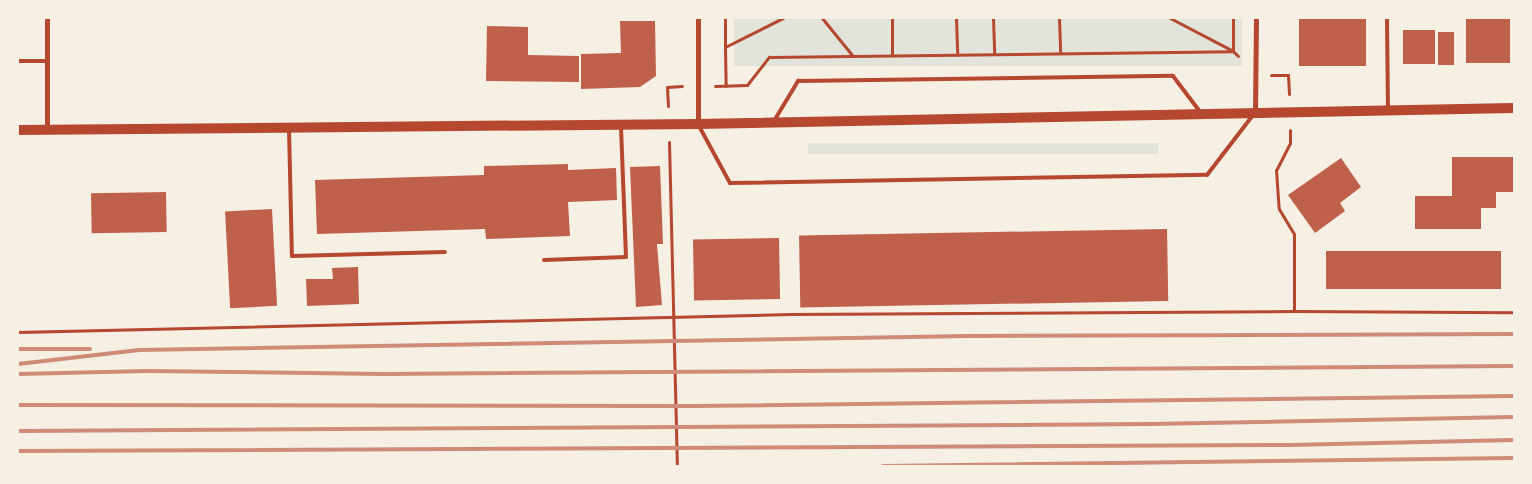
<!DOCTYPE html>
<html>
<head>
<meta charset="utf-8">
<style>
	body { margin:0 }
	#map { position:relative; width:1532px; height:484px; overflow:hidden; background:#f6efe4; font-family:"PT Sans Narrow",sans-serif }
	div>[style] { position:absolute }
	.green>* { inset:0; background:#e2e4dc; transform-origin:0 0 }
	.building>* { inset:0; background:#bf614a; transform-origin:0 0 }
	.path>* { height:3px; margin:-1.5px; padding:0 1.5px; transform-origin:1.5px; border-radius:1.5px; background:#b5482f }
	.service>* { height:4px; margin:-2px; padding:0 2px; transform-origin:2px; border-radius:2px; background:#b5482f }
	.minor>* { height:5px; margin:-2.5px; padding:0 2.5px; transform-origin:2.5px; border-radius:2.5px; background:#b5482f }
	.secondary>* { height:10px; margin:-5px; padding:0 5px; transform-origin:5px; border-radius:5px; background:#b5482f }
	.rail>* { height:4px; margin:-2px; padding:0 2px; transform-origin:2px; border-radius:2px; background:#cf8b77 }
	span { translate:-50% -50%; white-space:nowrap; text-align:center; line-height:1.15; -webkit-text-stroke:5px #f6efe4; paint-order:stroke }
	.frame { position:absolute; inset:0; border:19px solid #f6efe4; pointer-events:none }
</style>
</head>
<body>
<div id="map">
	<div class="green">
		<div style="left:734px;top:18px;width:508px;height:48px"></div>
		<div style="left:1158px;top:143px;width:11px;height:350px;rotate:90deg"></div>
	</div>
	<div class="building">
		<div style="left:1299px;top:18px;width:67px;height:48px"></div>
		<div style="left:1466px;top:18px;width:44px;height:45px"></div>
		<div style="clip-path:polygon(620px 21px,655px 21px,656px 76px,640px 87px,581px 89px,581px 54px,621px 53px)"></div>
		<div style="clip-path:polygon(487px 26px,528px 27px,528px 55px,579px 56px,579px 82px,486px 81px)"></div>
		<div style="left:1435px;top:30px;width:34px;height:32px;rotate:90deg"></div>
		<div style="left:1438px;top:32px;width:16px;height:33px"></div>
		<div style="clip-path:polygon(1452px 157px,1514px 157px,1514px 192px,1496px 192px,1496px 208px,1481px 208px,1481px 229px,1415px 229px,1415px 196px,1452px 196px)"></div>
		<div style="clip-path:polygon(1341px 158px,1361px 187px,1340px 203px,1345px 211px,1315px 233px,1288px 195px)"></div>
		<div style="clip-path:polygon(568px 164px,568px 170px,616px 168px,617px 200px,568px 202px,570px 236px,486px 239px,485px 229px,317px 234px,315px 180px,484px 175px,484px 166px)"></div>
		<div style="clip-path:polygon(660px 166px,663px 244px,657px 244px,662px 305px,636px 307px,630px 167px)"></div>
		<div style="left:166px;top:192px;width:40px;height:75px;rotate:89deg"></div>
		<div style="left:272px;top:209px;width:97px;height:47px;rotate:87deg"></div>
		<div style="left:1167px;top:229px;width:72px;height:368px;rotate:89deg"></div>
		<div style="left:779px;top:238px;width:61px;height:86px;rotate:89deg"></div>
		<div style="left:1501px;top:251px;width:38px;height:175px;rotate:90deg"></div>
		<div style="clip-path:polygon(358px 267px,359px 304px,307px 306px,306px 279px,333px 279px,332px 268px)"></div>
	</div>
	<div class="path">
		<div style="left:725px;top:18px;width:29px;rotate:90deg"></div>
		<div style="left:725px;top:47px;width:65px;rotate:-26.6deg"></div>
		<div style="left:822px;top:18px;width:48px;rotate:51deg"></div>
		<div style="left:892px;top:18px;width:37px;rotate:90deg"></div>
		<div style="left:956px;top:18px;width:37px;rotate:88deg"></div>
		<div style="left:993px;top:18px;width:36px;rotate:88deg"></div>
		<div style="left:1059px;top:18px;width:35px;rotate:88deg"></div>
		<div style="left:1170px;top:18px;width:71px;rotate:27.6deg"></div>
		<div style="left:1233px;top:51px;width:33px;rotate:-90deg"></div>
		<div style="left:725px;top:47px;width:39px;rotate:89deg"></div>
		<div style="left:1271px;top:75px;width:17px"></div>
		<div style="left:1288px;top:75px;width:19px;rotate:87deg"></div>
		<div style="left:715px;top:86px;width:32px;rotate:-2deg"></div>
		<div style="left:747px;top:85px;width:36px;rotate:-52deg"></div>
		<div style="left:769px;top:57px;width:464px;rotate:-0.7deg"></div>
		<div style="left:1233px;top:51px;width:7px;rotate:45deg"></div>
		<div style="left:668px;top:106px;width:19px;rotate:-93deg"></div>
		<div style="left:667px;top:87px;width:15px;rotate:-4deg"></div>
		<div style="left:1290px;top:130px;width:13px;rotate:90deg"></div>
		<div style="left:1290px;top:143px;width:30px;rotate:117deg"></div>
		<div style="left:1276px;top:170px;width:39px;rotate:86deg"></div>
		<div style="left:1279px;top:209px;width:29px;rotate:59deg"></div>
		<div style="left:1294px;top:234px;width:77px;rotate:90deg"></div>
		<div style="left:669px;top:142px;width:324px;rotate:88.6deg"></div>
		<div style="left:18px;top:332px;width:773px;rotate:-1.33deg"></div>
		<div style="left:791px;top:314px;width:503px;rotate:-0.34deg"></div>
		<div style="left:1294px;top:311px;width:220px;rotate:0.3deg"></div>
	</div>
	<div class="service">
		<div style="left:1387px;top:18px;width:90px;rotate:89.4deg"></div>
		<div style="left:18px;top:61px;width:29px"></div>
		<div style="left:774px;top:121px;width:47px;rotate:-59deg"></div>
		<div style="left:798px;top:81px;width:375px;rotate:-0.8deg"></div>
		<div style="left:1173px;top:76px;width:46px;rotate:52.9deg"></div>
		<div style="left:699px;top:126px;width:65px;rotate:61.5deg"></div>
		<div style="left:730px;top:183px;width:477px;rotate:-1deg"></div>
		<div style="left:1207px;top:175px;width:76px;rotate:-52.5deg"></div>
		<div style="left:289px;top:128px;width:128px;rotate:88.7deg"></div>
		<div style="left:292px;top:256px;width:153px;rotate:-1.5deg"></div>
		<div style="left:544px;top:260px;width:82px;rotate:-2.1deg"></div>
		<div style="left:626px;top:257px;width:130px;rotate:-92.2deg"></div>
	</div>
	<div class="minor">
		<div style="left:698px;top:18px;width:106px;rotate:90deg"></div>
		<div style="left:1255px;top:113px;width:95px;rotate:-89.4deg"></div>
		<div style="left:47px;top:129px;width:111px;rotate:-90deg"></div>
	</div>
	<div class="secondary">
		<div style="left:18px;top:130px;width:680px;rotate:-0.51deg"></div>
		<div style="left:698px;top:124px;width:816px;rotate:-1.12deg"></div>
	</div>
	<div class="rail">
		<div style="left:18px;top:349px;width:72px"></div>
		<div style="left:18px;top:364px;width:122px;rotate:-6.6deg"></div>
		<div style="left:139px;top:350px;width:828px;rotate:-0.97deg"></div>
		<div style="left:967px;top:336px;width:547px;rotate:-0.21deg"></div>
		<div style="left:18px;top:374px;width:129px;rotate:-1.3deg"></div>
		<div style="left:147px;top:371px;width:237px;rotate:0.7deg"></div>
		<div style="left:384px;top:374px;width:1130px;rotate:-0.41deg"></div>
		<div style="left:18px;top:405px;width:675px;rotate:0.08deg"></div>
		<div style="left:693px;top:406px;width:821px;rotate:-0.7deg"></div>
		<div style="left:18px;top:431px;width:1132px;rotate:-0.35deg"></div>
		<div style="left:1150px;top:424px;width:364px;rotate:-1.1deg"></div>
		<div style="left:18px;top:451px;width:1271px;rotate:-0.27deg"></div>
		<div style="left:1289px;top:445px;width:225px;rotate:-1.3deg"></div>
		<div style="left:883px;top:466px;width:631px;rotate:-0.73deg"></div>
	</div>
	<div class="frame"></div>
</div>
</body>
</html>
